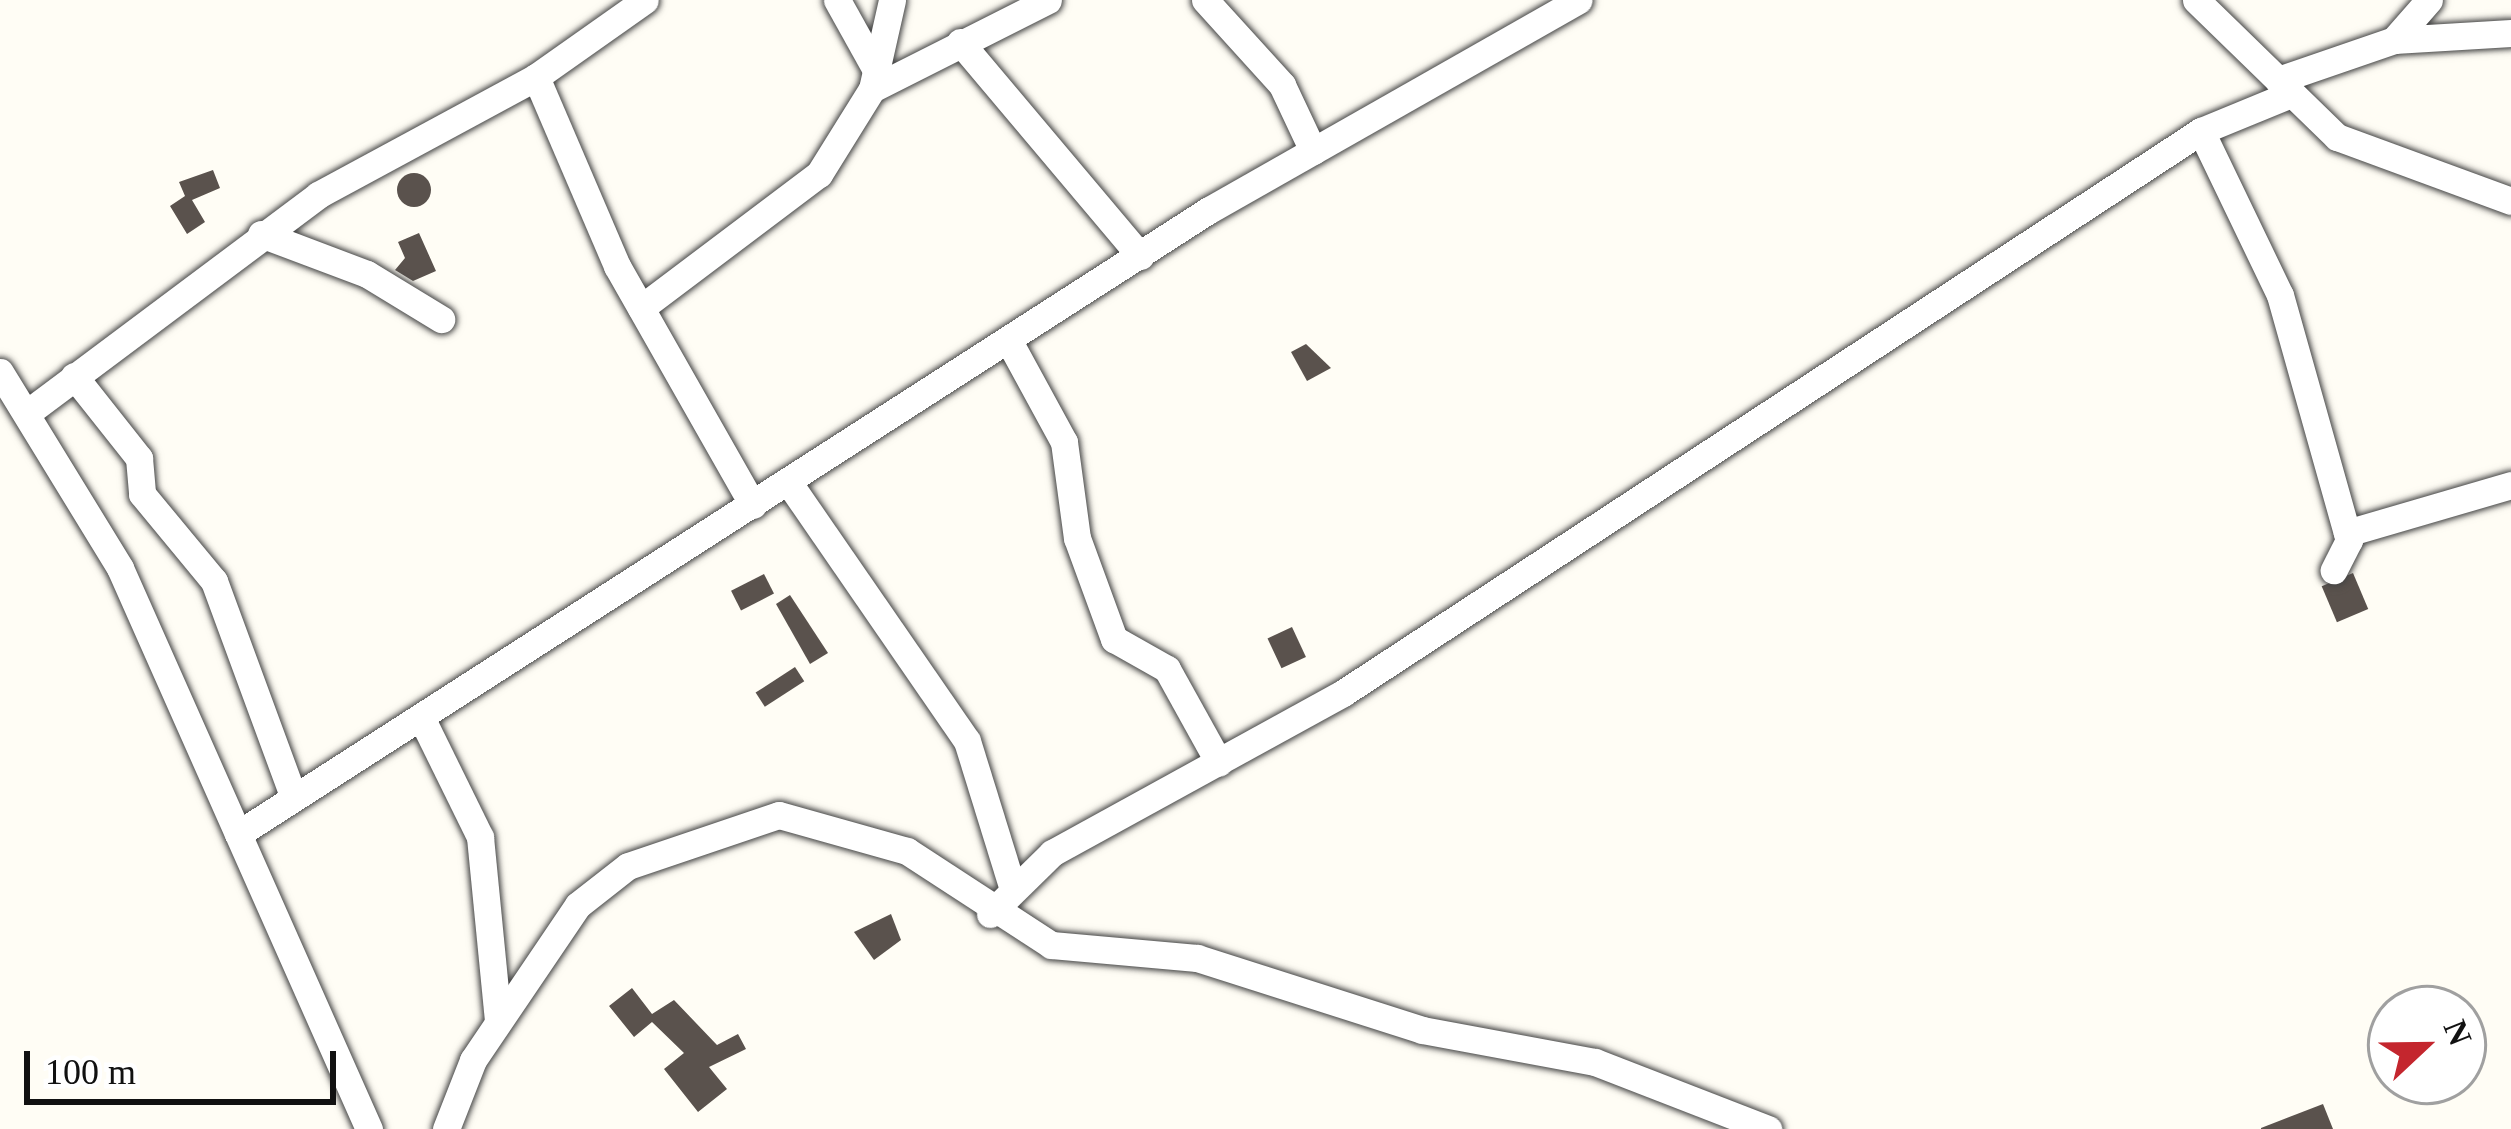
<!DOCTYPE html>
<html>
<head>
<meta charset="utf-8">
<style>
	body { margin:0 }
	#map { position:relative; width:2511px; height:1129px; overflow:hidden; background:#fffdf5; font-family:"Times New Roman",serif }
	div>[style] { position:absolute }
	.building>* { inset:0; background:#5a524d; transform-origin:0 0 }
	.round { border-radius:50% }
	.roads { filter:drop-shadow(0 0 3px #444) drop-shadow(0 0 3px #444) }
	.minor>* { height:27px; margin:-13.5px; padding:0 13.5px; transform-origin:13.5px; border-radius:13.5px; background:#fff }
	span { translate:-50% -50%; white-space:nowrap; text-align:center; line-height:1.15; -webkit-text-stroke:12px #fff; paint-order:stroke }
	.north { position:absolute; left:2367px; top:985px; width:120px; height:120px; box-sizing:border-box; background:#fff; border:3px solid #a0a0a0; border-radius:50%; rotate:68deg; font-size:33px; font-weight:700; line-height:48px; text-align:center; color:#111 }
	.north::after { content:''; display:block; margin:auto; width:42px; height:54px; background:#c4262e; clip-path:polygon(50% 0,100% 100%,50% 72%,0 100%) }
	.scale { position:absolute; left:24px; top:1051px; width:312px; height:54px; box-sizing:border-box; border:6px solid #111; border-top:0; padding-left:15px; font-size:36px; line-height:42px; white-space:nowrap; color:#111; -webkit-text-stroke:9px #fff; paint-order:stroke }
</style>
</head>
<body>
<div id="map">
	<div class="building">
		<div style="clip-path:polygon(213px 170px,220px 188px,192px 200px,205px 222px,187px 234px,170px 206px,185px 196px,179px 182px)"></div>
		<div class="round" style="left:397px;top:173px;width:34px;height:34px"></div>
		<div style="clip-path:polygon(419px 233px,436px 271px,413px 281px,395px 270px,405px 258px,398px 242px)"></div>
		<div style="clip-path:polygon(1306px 344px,1331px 368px,1307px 381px,1291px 352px)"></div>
		<div style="left:2353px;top:573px;width:39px;height:34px;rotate:67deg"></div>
		<div style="left:764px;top:574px;width:22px;height:37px;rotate:63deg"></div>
		<div style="clip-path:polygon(790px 595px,828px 653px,810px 664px,776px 604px)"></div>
		<div style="left:1292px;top:627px;width:33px;height:27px;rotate:65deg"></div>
		<div style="left:795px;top:667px;width:17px;height:47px;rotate:57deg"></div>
		<div style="clip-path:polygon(891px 914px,901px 940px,874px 960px,854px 932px)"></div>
		<div style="clip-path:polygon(632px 988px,652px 1014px,674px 1000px,717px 1045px,738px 1034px,746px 1049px,709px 1067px,727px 1089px,698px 1112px,664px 1069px,684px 1053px,652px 1022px,634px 1037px,609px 1006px)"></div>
		<div style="clip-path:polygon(2323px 1104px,2333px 1129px,2261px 1129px,2261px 1128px)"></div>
	</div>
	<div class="roads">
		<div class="minor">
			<div style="left:837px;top:0;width:80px;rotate:60.9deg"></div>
			<div style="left:1205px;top:0;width:115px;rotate:47.8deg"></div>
			<div style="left:1282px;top:85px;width:73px;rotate:64.8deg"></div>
			<div style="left:2196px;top:0;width:197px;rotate:44.2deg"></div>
			<div style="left:2337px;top:137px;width:185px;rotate:20.2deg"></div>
			<div style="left:2394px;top:40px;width:53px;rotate:-48.8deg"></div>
			<div style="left:960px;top:42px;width:280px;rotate:49.9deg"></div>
			<div style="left:536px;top:77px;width:206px;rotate:66.8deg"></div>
			<div style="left:617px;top:266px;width:275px;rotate:60.4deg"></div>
			<div style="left:2278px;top:80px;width:123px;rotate:-19deg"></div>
			<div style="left:2394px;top:40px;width:117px;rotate:-3.4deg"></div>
			<div style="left:872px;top:89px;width:197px;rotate:-26.8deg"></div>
			<div style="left:2201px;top:131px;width:182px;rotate:64.3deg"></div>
			<div style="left:2280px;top:295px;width:255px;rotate:74.3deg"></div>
			<div style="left:2349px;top:540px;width:34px;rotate:117deg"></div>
			<div style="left:261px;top:234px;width:113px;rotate:20.7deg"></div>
			<div style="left:367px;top:274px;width:87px;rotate:31.3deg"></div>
			<div style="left:641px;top:308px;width:223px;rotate:-37deg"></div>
			<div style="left:819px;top:174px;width:100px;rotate:-58.1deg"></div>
			<div style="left:872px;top:89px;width:91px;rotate:-77.3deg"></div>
			<div style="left:1010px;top:343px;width:113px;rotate:61.4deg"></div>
			<div style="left:1064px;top:442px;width:97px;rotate:82.3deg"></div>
			<div style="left:1077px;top:538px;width:108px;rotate:69.9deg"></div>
			<div style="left:1114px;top:639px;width:61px;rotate:29.5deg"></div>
			<div style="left:1167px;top:669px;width:107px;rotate:61deg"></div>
			<div style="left:0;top:372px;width:230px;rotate:58.5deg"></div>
			<div style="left:120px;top:568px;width:614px;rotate:66.07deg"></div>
			<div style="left:74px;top:376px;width:105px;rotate:51.6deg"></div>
			<div style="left:139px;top:458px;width:36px;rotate:85deg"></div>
			<div style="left:142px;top:494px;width:113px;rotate:50.4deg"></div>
			<div style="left:214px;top:581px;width:229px;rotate:69.8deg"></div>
			<div style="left:27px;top:413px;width:364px;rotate:-36.8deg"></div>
			<div style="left:318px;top:195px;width:248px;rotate:-28.4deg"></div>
			<div style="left:536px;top:77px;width:133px;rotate:-35.2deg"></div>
			<div style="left:789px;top:483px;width:313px;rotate:55.4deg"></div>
			<div style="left:967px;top:741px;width:152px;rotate:72.8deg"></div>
			<div style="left:2347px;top:533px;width:171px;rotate:-16.3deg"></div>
			<div style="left:421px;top:717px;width:134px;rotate:63.8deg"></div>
			<div style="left:480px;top:837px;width:183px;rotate:84.4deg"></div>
			<div style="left:238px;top:834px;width:1154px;rotate:-32.73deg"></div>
			<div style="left:1209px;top:210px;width:425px;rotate:-29.6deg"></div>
			<div style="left:990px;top:914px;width:87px;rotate:-44.5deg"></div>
			<div style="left:1052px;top:853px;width:332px;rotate:-28.8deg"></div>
			<div style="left:1343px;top:693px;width:1026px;rotate:-33.23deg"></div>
			<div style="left:2201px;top:131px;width:97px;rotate:-22.3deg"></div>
			<div style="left:446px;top:1129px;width:74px;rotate:-68.6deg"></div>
			<div style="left:473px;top:1060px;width:187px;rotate:-55.9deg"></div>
			<div style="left:578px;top:905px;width:63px;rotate:-38deg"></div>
			<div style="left:628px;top:866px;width:159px;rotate:-18.7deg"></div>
			<div style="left:779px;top:815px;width:133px;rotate:15.7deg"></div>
			<div style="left:907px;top:851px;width:172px;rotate:33.1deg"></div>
			<div style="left:1051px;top:945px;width:147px;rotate:5.1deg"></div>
			<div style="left:1197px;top:958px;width:236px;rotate:17.7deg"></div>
			<div style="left:1422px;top:1030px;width:176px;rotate:10.5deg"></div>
			<div style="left:1595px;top:1062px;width:186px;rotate:21.2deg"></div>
		</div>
	</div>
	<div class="north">N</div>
	<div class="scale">100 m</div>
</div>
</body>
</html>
